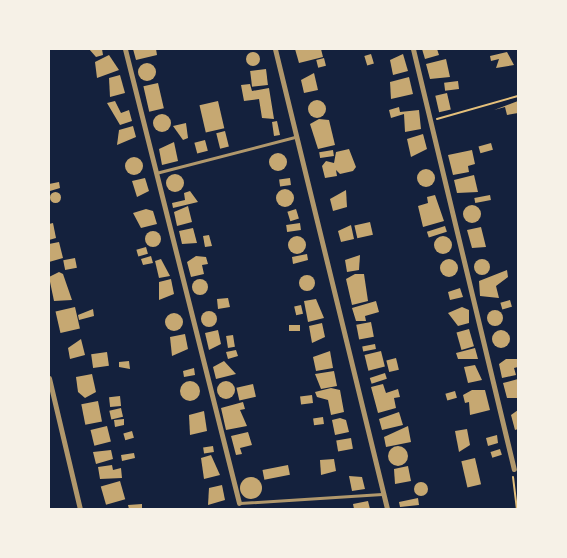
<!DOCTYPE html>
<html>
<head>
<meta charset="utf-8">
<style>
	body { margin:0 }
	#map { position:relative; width:567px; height:558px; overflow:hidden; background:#14213d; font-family:"Exo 2",sans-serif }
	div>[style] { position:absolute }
	.building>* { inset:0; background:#c6a872; transform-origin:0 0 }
	.round { border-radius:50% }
	.path>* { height:2px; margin:-1px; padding:0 1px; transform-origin:1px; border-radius:1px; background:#e5c07b }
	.service>* { height:2.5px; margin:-1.25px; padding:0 1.25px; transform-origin:1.25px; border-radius:1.25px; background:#b1986c }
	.minor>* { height:5px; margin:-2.5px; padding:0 2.5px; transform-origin:2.5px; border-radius:2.5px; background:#b1986c }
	span { translate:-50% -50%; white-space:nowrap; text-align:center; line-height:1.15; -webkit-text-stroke:4.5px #f6f1e7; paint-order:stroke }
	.frame { position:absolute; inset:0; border:50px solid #f6f1e7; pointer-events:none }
</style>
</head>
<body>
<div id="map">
	<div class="building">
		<div style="clip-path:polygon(89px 49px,102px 49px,103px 55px,96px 57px)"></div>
		<div style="clip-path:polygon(133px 49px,156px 49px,157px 55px,136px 60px)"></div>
		<div style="clip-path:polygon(295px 49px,321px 49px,323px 57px,299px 63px)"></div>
		<div style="clip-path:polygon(422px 49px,437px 49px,439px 55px,425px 59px)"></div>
		<div class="round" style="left:246px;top:52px;width:14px;height:14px"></div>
		<div style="clip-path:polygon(507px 52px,514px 65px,496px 68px,499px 59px,491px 61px,490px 56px)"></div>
		<div style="left:371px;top:54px;width:10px;height:7px;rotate:73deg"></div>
		<div style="clip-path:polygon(403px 54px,408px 71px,393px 75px,390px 60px)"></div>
		<div style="clip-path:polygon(109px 55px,119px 70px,97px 78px,95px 62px)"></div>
		<div style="left:324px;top:58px;width:8px;height:8px;rotate:76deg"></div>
		<div style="clip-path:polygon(446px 59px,450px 77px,430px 79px,426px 64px)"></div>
		<div class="round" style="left:138px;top:63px;width:18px;height:18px"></div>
		<div style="left:266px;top:69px;width:16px;height:16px;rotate:83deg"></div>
		<div style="clip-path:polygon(314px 73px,318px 90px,304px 93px,301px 80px)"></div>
		<div style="clip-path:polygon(120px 75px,125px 93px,110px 97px,109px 78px)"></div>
		<div style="clip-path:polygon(409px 77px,413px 94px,391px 99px,390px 82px)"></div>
		<div style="left:458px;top:81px;width:8px;height:14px;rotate:83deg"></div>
		<div style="left:158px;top:83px;width:26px;height:15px;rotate:77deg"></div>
		<div style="clip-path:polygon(250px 84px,252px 91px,269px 88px,274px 119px,262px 118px,259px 99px,244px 101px,241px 85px)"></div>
		<div style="left:447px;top:93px;width:17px;height:12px;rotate:77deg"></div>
		<div class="round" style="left:308px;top:100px;width:18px;height:18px"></div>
		<div style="clip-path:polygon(115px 101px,121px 113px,129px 110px,132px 121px,120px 125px,107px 103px)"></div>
		<div style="left:218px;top:101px;width:28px;height:19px;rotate:77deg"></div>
		<div style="clip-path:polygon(518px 101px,518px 113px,507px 115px,505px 107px,494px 110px)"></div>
		<div style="clip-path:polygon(399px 107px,400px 112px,419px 110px,421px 129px,405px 132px,404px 114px,391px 118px,389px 110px)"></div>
		<div class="round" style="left:153px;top:114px;width:18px;height:18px"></div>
		<div style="clip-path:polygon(319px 119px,329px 120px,335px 145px,318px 149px,310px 124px)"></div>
		<div style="clip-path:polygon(277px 121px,280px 135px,274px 136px,272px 122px)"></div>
		<div style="clip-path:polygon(186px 123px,188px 138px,183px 140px,173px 126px)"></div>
		<div style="clip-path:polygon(133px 126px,136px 137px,117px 145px,119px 130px)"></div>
		<div style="left:225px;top:131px;width:16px;height:9px;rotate:76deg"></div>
		<div style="clip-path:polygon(423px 134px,427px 149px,411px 157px,407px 139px)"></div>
		<div style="left:205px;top:140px;width:11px;height:11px;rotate:75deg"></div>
		<div style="clip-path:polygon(174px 142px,178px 161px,162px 165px,159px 149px)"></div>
		<div style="left:491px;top:143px;width:7px;height:13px;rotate:74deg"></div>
		<div style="clip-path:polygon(349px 149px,356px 167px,353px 171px,340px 174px,336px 170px,337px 176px,325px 178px,322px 166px,326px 161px,334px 163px,336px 152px)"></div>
		<div style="left:333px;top:150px;width:6px;height:14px;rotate:81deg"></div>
		<div style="clip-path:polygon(472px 150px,475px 164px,468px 166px,469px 172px,453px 175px,448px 155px)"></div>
		<div class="round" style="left:269px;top:153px;width:18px;height:18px"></div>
		<div class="round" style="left:125px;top:157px;width:18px;height:18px"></div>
		<div class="round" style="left:417px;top:169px;width:18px;height:18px"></div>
		<div class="round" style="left:166px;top:174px;width:18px;height:18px"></div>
		<div style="clip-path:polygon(474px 175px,478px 192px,457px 193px,454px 180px)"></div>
		<div style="clip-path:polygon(145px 178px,149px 191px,137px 197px,132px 181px)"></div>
		<div style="left:290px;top:178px;width:7px;height:11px;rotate:82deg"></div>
		<div style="clip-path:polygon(59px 182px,60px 188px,50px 191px,49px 184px)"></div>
		<div class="round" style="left:276px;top:189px;width:18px;height:18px"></div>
		<div style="clip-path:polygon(346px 190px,347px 207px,333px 211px,330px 199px)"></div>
		<div style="clip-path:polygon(190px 191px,198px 202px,173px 208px,172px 203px,185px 200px,184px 193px)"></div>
		<div class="round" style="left:49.5px;top:191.5px;width:11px;height:11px"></div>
		<div style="clip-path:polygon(435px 195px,444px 221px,423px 227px,418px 206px,428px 203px,427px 197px)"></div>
		<div style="left:490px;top:195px;width:5px;height:16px;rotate:79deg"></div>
		<div class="round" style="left:463px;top:205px;width:18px;height:18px"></div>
		<div style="clip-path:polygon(188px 206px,192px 222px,177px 226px,174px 212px)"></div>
		<div style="clip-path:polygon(146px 209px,153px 211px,157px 224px,141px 228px,133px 213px)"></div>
		<div style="left:296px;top:209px;width:10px;height:9px;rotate:73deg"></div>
		<div style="left:370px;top:222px;width:13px;height:16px;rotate:77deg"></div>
		<div style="clip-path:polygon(53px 223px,56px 238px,49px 240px,49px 224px)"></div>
		<div style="left:300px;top:223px;width:7px;height:14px;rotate:82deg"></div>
		<div style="clip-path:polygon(351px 225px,354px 239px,341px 242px,338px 231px)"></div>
		<div style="left:445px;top:226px;width:6px;height:19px;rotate:72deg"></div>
		<div style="clip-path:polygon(481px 227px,486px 247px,472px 248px,467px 230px)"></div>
		<div style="clip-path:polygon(193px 228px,197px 243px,182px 244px,179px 231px)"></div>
		<div class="round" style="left:145px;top:231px;width:16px;height:16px"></div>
		<div style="clip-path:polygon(209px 235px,212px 246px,205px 247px,203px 236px)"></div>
		<div class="round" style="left:288px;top:236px;width:18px;height:18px"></div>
		<div class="round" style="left:434px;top:236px;width:18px;height:18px"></div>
		<div style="clip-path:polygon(59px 242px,63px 258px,49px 262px,49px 244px)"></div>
		<div style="left:146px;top:247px;width:7px;height:10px;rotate:74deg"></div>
		<div style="clip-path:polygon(307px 254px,308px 260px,293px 264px,292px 257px)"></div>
		<div style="clip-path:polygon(360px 255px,359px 270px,347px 272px,345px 260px)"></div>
		<div style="clip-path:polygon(151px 256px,153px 263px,143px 265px,141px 259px)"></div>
		<div style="clip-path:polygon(196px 256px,206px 257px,208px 264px,202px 265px,204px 274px,191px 277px,187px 262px)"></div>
		<div style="left:75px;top:258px;width:10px;height:12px;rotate:79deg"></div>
		<div class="round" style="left:474px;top:259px;width:16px;height:16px"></div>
		<div class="round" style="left:440px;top:259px;width:18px;height:18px"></div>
		<div style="clip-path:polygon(161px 259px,170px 276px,159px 278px,155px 261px)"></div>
		<div style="clip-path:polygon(507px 270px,508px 277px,496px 286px,499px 298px,480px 296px,479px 281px)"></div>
		<div style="clip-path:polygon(59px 272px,63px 274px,72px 300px,54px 301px,49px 277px)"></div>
		<div style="clip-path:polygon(355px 274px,364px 274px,368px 301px,352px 305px,346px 279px)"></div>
		<div class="round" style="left:299px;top:275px;width:16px;height:16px"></div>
		<div class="round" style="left:192px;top:279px;width:16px;height:16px"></div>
		<div style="clip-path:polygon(171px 279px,174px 294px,159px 300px,159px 282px)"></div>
		<div style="clip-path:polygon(460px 288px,463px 297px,450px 300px,448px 292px)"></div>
		<div style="clip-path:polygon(228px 298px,230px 307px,218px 309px,217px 299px)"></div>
		<div style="clip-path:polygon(316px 299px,324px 318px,308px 322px,304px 301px)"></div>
		<div style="left:510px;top:300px;width:7px;height:10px;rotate:74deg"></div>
		<div style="clip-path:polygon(376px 301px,379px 312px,365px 316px,366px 321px,356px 321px,352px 308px)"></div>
		<div style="left:301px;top:305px;width:9px;height:7px;rotate:77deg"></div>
		<div style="left:75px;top:307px;width:22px;height:20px;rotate:77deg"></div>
		<div style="clip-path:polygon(462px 307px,469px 310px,469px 323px,458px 326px,448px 313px)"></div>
		<div style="clip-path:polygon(93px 309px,94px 316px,79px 320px,78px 315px)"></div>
		<div class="round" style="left:487px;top:310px;width:16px;height:16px"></div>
		<div class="round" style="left:201px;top:311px;width:16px;height:16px"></div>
		<div class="round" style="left:165px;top:313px;width:18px;height:18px"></div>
		<div style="left:371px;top:322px;width:15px;height:15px;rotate:79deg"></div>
		<div style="clip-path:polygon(322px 323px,325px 337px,312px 343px,309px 326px)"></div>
		<div style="left:300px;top:325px;width:6px;height:11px;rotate:90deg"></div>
		<div style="left:469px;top:329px;width:18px;height:13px;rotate:74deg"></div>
		<div class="round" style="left:492px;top:330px;width:18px;height:18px"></div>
		<div style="clip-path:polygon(218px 330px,221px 344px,209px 350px,205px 333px)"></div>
		<div style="clip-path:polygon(185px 334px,188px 349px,172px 356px,170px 337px)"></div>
		<div style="left:233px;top:335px;width:12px;height:7px;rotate:81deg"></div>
		<div style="clip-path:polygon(81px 339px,85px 355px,70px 359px,68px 348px)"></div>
		<div style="left:375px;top:344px;width:5px;height:13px;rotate:79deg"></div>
		<div style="clip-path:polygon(475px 348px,478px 359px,458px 359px,456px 353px)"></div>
		<div style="clip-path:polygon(236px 350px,238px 356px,228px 359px,226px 352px)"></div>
		<div style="clip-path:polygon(330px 351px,333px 368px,316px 371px,313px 357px)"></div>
		<div style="left:381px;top:351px;width:16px;height:17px;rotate:76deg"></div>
		<div style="left:107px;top:352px;width:14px;height:16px;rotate:82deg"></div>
		<div style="left:396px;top:358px;width:12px;height:10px;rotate:76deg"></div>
		<div style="clip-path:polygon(506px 359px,518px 359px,518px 367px,514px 368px,516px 375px,502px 378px,499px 364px)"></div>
		<div style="clip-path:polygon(129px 361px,130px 369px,119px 367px,119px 362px)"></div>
		<div style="clip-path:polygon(224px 361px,236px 374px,216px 379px,213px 367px)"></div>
		<div style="clip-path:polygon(475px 365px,482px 380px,468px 383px,464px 367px)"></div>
		<div style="clip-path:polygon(194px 368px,195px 375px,184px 377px,183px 371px)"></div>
		<div style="clip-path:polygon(334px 371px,337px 386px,321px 389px,315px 374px)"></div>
		<div style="left:385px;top:373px;width:6px;height:16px;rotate:72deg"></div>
		<div style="clip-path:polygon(92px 374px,96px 392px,85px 398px,78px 392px,76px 377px)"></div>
		<div style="clip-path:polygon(518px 379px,518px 398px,507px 398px,503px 383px)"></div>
		<div class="round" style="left:180px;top:381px;width:20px;height:20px"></div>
		<div class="round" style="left:217px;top:381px;width:18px;height:18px"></div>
		<div style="left:253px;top:384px;width:13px;height:17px;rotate:77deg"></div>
		<div style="clip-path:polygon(383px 384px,386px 393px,398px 389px,400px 397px,394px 398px,396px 408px,378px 413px,371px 387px)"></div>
		<div style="clip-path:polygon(331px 388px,340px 390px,344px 412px,331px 415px,328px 400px,317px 397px,315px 392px)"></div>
		<div style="clip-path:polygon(472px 390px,485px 390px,490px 410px,470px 415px,469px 402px,465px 403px,463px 395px)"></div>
		<div style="left:455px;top:391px;width:7px;height:10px;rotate:74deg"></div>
		<div style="left:312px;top:395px;width:8px;height:12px;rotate:83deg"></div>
		<div style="left:120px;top:396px;width:10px;height:11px;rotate:84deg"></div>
		<div style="left:98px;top:401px;width:21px;height:17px;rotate:79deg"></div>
		<div style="clip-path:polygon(243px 402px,245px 409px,240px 410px,247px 426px,226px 430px,221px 408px)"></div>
		<div style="left:121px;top:408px;width:9px;height:12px;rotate:77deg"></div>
		<div style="clip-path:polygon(518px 410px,518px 429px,515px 430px,511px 415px)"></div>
		<div style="clip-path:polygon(204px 411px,207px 431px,190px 435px,189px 415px)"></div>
		<div style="clip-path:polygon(399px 412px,403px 425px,382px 430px,379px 419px)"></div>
		<div style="left:323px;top:417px;width:7px;height:10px;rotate:82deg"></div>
		<div style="clip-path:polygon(340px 418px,346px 420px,349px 432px,335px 435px,332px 420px)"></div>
		<div style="clip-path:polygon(124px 419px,124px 425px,115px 427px,114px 420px)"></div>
		<div style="left:107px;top:426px;width:16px;height:17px;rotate:76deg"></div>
		<div style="clip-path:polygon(408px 426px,411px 442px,386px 447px,384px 437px)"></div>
		<div style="clip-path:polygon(467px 429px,470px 445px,459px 452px,455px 431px)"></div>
		<div style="left:132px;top:431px;width:7px;height:9px;rotate:74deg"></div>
		<div style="clip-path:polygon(248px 432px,252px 445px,240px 448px,242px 454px,236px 455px,231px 436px)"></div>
		<div style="clip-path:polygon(497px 435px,498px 443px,488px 446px,486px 438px)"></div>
		<div style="left:351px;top:438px;width:11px;height:15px;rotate:80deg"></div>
		<div style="left:213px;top:446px;width:6px;height:10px;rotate:81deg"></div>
		<div class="round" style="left:388px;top:446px;width:20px;height:20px"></div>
		<div style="left:500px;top:449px;width:6px;height:10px;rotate:72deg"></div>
		<div style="clip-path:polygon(111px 450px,113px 459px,96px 464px,93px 452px)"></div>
		<div style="clip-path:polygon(134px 453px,135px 458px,122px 461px,121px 455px)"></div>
		<div style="clip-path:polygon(211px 455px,220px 475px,204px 479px,201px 458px)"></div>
		<div style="left:475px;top:458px;width:27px;height:14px;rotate:77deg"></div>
		<div style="clip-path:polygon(334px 459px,336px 471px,321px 475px,320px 460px)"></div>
		<div style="clip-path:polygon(112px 465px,113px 470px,121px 468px,122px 478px,100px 479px,98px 467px)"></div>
		<div style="left:288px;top:465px;width:10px;height:26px;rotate:79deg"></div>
		<div style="clip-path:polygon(408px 466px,411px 481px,395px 484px,394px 469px)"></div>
		<div style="clip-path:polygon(349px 476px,362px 477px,365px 489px,352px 491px)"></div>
		<div class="round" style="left:240px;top:477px;width:22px;height:22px"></div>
		<div style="left:120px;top:481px;width:19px;height:20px;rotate:74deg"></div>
		<div class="round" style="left:414px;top:482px;width:14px;height:14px"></div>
		<div style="clip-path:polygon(222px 485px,225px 500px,208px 505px,209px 488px)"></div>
		<div style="clip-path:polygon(418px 498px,419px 505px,400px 507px,399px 502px)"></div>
		<div style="clip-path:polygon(368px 501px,370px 509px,354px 509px,353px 504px)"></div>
		<div style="clip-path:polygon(142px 504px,142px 509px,129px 509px,128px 505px)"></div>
	</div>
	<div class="path">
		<div style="left:437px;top:119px;width:84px;rotate:-15.9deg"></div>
		<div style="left:513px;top:477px;width:32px;rotate:83deg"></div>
	</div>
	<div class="service">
		<div style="left:156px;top:173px;width:144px;rotate:-14.5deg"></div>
		<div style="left:240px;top:503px;width:142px;rotate:-3.6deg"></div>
	</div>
	<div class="minor">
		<div style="left:125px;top:49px;width:468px;rotate:75.9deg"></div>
		<div style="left:275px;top:49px;width:473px;rotate:76.3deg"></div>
		<div style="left:413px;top:49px;width:432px;rotate:76.5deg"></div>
		<div style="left:49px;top:378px;width:135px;rotate:76.7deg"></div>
	</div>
	<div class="frame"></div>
</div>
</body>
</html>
